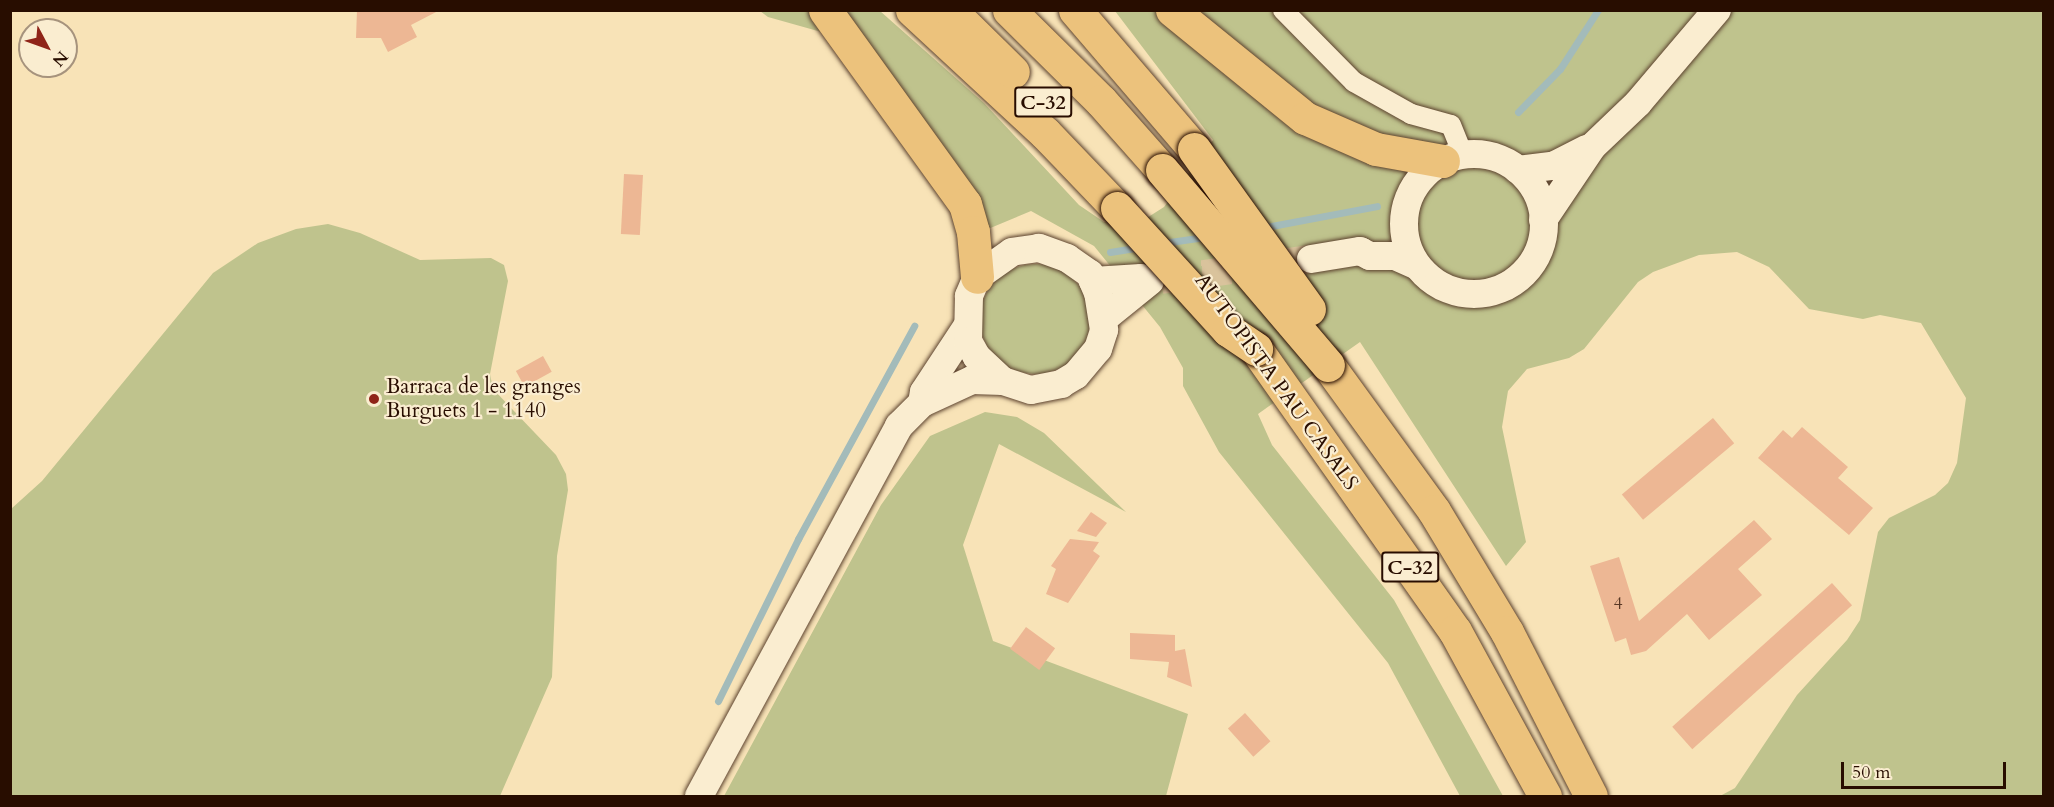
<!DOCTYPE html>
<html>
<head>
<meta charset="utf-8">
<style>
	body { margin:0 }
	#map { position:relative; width:2054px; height:807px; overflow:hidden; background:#f8e3b7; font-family:Cardo,serif }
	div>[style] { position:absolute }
	.green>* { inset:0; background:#bfc38d }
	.round { border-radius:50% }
	.stream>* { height:7px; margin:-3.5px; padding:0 3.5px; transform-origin:3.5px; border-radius:3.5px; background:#a3bbba }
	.building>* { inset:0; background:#edb794; transform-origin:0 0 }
	.secondary-tunnel>* { height:28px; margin-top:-14px; transform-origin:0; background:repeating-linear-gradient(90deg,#d9c39c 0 28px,transparent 0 42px) }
	.roads { filter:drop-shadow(0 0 2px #5c422e) drop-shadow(0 0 2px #5c422e) }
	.street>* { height:20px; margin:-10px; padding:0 10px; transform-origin:10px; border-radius:10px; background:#faedd0 }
	.secondary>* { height:28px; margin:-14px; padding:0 14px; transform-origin:14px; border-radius:14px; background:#faedd0 }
	.secondary>.ring { margin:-14px; padding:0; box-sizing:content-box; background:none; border:28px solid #faedd0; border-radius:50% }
	.highway>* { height:33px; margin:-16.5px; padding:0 16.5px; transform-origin:16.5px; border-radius:16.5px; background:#ecc27c }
	.bridges { filter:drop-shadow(0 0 2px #280d00) drop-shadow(0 0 2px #280d00) }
	.highway-bridge>* { height:33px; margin:-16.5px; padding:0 16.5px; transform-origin:16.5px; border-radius:16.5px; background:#ecc27c }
	.dots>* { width:16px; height:16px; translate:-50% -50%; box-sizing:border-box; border:3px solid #faedd0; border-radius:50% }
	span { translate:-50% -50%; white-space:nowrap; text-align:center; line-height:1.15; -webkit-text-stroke:4.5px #faedd0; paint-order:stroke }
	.number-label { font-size:18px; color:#593825 }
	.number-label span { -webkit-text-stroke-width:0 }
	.shield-label span { padding:2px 4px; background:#faedd0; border:2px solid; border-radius:4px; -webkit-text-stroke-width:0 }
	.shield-label { font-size:20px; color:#280d00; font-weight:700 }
	.street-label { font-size:21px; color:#280d00 }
	.poi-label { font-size:21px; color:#280d00 }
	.left { translate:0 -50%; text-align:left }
	.frame { position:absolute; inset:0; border:12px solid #280d00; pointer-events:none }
	.north { position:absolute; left:18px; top:18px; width:60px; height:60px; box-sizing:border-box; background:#faedd0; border:2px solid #a6937d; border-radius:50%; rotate:131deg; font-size:16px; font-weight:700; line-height:24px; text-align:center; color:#280d00 }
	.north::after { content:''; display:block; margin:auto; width:21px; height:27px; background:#8f2418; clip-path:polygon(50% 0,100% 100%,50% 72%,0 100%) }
	.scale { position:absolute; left:1841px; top:762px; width:165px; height:27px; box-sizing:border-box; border:3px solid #280d00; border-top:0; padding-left:8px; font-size:18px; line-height:21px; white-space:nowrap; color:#280d00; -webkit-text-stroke:4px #faedd0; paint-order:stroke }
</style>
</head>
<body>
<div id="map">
	<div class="green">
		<div style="clip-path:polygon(760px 11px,880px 11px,984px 103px,1079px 205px,1104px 222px,1142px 221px,1164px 207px,1213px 140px,1115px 11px,2043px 11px,2043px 796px,1720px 796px,1735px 788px,1797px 695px,1847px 640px,1860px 620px,1878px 532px,1889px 518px,1935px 495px,1948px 483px,1957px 463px,1966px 398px,1921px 323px,1880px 315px,1863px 319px,1809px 309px,1769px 267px,1737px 252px,1699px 255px,1653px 272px,1638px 282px,1584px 349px,1569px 358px,1527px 369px,1508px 391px,1502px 427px,1526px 542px,1506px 566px,1360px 342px,1258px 414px,1272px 445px,1394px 600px,1503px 796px,1460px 796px,1388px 663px,1219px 452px,1183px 386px,1183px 368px,1160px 327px,1094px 246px,1031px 211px,988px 229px,864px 44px,768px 17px)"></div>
		<div style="clip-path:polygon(328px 224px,360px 233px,420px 260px,491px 258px,504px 265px,508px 281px,490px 374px,493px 389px,556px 455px,566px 474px,568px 490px,557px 556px,552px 677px,500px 796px,11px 796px,11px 509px,42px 481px,213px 273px,258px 243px,296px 229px)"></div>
		<div class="round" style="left:980px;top:264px;width:110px;height:110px"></div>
		<div style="clip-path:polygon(985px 412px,1017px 417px,1044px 433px,1126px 512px,999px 444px,963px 545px,993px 641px,1188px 714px,1166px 796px,724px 796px,881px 505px,930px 436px)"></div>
	</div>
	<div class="stream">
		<div style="left:1518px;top:112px;width:60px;rotate:-45.7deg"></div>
		<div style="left:1560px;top:69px;width:70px;rotate:-57.2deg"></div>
		<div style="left:1261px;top:228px;width:118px;rotate:-10.7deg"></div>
		<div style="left:1163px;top:243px;width:42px;rotate:-8.1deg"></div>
		<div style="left:1110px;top:252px;width:30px;rotate:-9deg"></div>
		<div style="left:718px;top:701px;width:181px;rotate:-63.7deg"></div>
		<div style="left:798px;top:539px;width:243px;rotate:-61.4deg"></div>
	</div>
	<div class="building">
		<div style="clip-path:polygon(357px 10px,440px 10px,411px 25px,417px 37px,388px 52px,381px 38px,356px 38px)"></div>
		<div style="left:624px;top:174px;width:19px;height:60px;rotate:3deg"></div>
		<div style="left:543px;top:356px;width:18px;height:31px;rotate:61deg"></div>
		<div style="left:1713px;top:418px;width:33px;height:119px;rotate:50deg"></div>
		<div style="clip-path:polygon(1802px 427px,1848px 467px,1838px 478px,1873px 508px,1849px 535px,1758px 458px,1783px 430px,1792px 438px)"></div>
		<div style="clip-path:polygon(1091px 512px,1107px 523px,1096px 537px,1077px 531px)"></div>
		<div style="clip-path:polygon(1754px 520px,1772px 539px,1738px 569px,1762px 595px,1709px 640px,1687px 614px,1646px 651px,1631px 655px,1626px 638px,1615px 642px,1590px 566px,1619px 557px,1639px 621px)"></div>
		<div style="clip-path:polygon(1070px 539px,1099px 542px,1093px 551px,1100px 556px,1068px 603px,1046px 594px,1056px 569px,1051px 566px)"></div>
		<div style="left:1832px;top:583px;width:30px;height:215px;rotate:48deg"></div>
		<div style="left:1026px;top:627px;width:36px;height:27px;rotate:36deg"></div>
		<div style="clip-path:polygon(1130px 633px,1175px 635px,1175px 651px,1185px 649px,1192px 687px,1167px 677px,1169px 662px,1130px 659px)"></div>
		<div style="left:1245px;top:713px;width:38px;height:23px;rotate:48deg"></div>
	</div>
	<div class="secondary-tunnel">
		<div style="left:1161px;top:280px;width:151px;rotate:-8deg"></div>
	</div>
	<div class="roads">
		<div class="street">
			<div style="left:1283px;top:10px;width:101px;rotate:45.4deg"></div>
			<div style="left:1354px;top:82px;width:65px;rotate:29.3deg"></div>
			<div style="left:1411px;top:114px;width:41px;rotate:15.4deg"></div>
			<div style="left:1451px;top:125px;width:32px;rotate:68deg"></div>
		</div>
		<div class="secondary">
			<div class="ring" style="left:1404px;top:154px;width:112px;height:112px"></div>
			<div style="left:1518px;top:170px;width:35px;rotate:-7deg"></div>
			<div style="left:1553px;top:166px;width:38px;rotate:-27deg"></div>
			<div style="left:1543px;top:220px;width:88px;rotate:-56.1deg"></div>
			<div style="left:1592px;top:147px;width:64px;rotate:-43.7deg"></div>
			<div style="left:1638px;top:103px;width:122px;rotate:-49.7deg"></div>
			<div style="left:1311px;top:259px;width:50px;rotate:-9.3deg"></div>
			<div style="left:1360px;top:251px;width:11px;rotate:27deg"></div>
			<div style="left:1370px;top:256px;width:25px"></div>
			<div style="left:1395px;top:256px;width:24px;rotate:24deg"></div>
			<div style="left:1093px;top:281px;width:48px;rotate:-3.6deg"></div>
			<div style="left:1141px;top:278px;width:9px;rotate:18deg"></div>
			<div style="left:1150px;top:281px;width:60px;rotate:141deg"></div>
			<div style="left:922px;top:403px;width:11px;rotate:-80deg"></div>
			<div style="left:924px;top:392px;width:77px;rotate:-56.7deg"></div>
			<div style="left:699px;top:796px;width:421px;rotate:-61.6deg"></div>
			<div style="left:899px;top:426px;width:33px;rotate:-45deg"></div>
			<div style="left:922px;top:403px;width:55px;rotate:-24.7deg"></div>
			<div style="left:972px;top:380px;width:31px;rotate:2deg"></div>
			<div style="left:1003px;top:381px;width:29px;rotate:18deg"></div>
			<div style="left:1031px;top:390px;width:31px;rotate:-11deg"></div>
			<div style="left:1061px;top:384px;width:17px;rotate:-31deg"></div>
			<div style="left:1076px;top:375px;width:34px;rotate:-50deg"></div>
			<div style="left:1098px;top:349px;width:20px;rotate:-72deg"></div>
			<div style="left:1104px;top:330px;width:37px;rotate:-99deg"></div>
			<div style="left:1098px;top:293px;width:21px;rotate:-113deg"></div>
			<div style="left:1090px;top:274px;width:28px;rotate:-145deg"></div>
			<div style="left:1067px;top:258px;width:30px;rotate:-160deg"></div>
			<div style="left:1039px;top:248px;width:27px;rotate:172deg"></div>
			<div style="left:1012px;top:252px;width:43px;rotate:144.5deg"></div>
			<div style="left:977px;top:277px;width:21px;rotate:113deg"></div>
			<div style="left:969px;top:296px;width:45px;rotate:91.3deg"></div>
			<div style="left:968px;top:341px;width:18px;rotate:61deg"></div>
			<div style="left:977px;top:357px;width:35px;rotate:43deg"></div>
		</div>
		<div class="highway">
			<div style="left:825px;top:10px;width:239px;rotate:54.2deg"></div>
			<div style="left:965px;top:204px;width:29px;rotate:74deg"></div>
			<div style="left:973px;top:232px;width:45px;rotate:84.9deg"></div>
			<div style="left:912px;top:10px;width:181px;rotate:42.8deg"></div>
			<div style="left:1045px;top:133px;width:104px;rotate:46.2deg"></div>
			<div style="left:950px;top:10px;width:88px;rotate:44.5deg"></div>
			<div style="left:1009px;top:10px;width:129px;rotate:44.7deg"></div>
			<div style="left:1101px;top:101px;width:92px;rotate:48.5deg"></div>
			<div style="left:1075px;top:10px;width:183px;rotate:49.4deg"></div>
			<div style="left:1172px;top:10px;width:171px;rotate:39.1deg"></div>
			<div style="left:1305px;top:118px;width:77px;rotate:23.6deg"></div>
			<div style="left:1376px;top:149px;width:68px;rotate:10.2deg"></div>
			<div style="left:1256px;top:349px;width:345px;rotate:54.8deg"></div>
			<div style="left:1455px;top:631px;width:188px;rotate:61.4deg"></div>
			<div style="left:1328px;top:365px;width:180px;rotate:54deg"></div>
			<div style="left:1434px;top:511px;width:141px;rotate:58.9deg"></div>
			<div style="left:1507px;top:632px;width:184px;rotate:62.9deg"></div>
		</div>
	</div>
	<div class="bridges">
		<div class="highway-bridge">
			<div style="left:1194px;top:149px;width:197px;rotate:54.3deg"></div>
			<div style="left:1162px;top:170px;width:256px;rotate:49.6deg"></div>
			<div style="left:1117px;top:208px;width:165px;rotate:47.7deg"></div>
			<div style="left:1228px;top:330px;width:34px;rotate:34deg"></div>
		</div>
	</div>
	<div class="dots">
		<div style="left:374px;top:399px;background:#8f2418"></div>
	</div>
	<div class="number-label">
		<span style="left:1618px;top:604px">4</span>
	</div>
	<div class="shield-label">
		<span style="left:1043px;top:102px">C-32</span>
		<span style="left:1410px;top:567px">C-32</span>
	</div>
	<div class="street-label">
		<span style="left:1276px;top:382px;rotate:54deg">AUTOPISTA PAU CASALS</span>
	</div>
	<div class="poi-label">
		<span class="left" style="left:386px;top:399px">Barraca de les granges<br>Burguets 1 - 1140</span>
	</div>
	<div class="frame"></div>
	<div class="north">N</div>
	<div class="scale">50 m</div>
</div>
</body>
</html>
